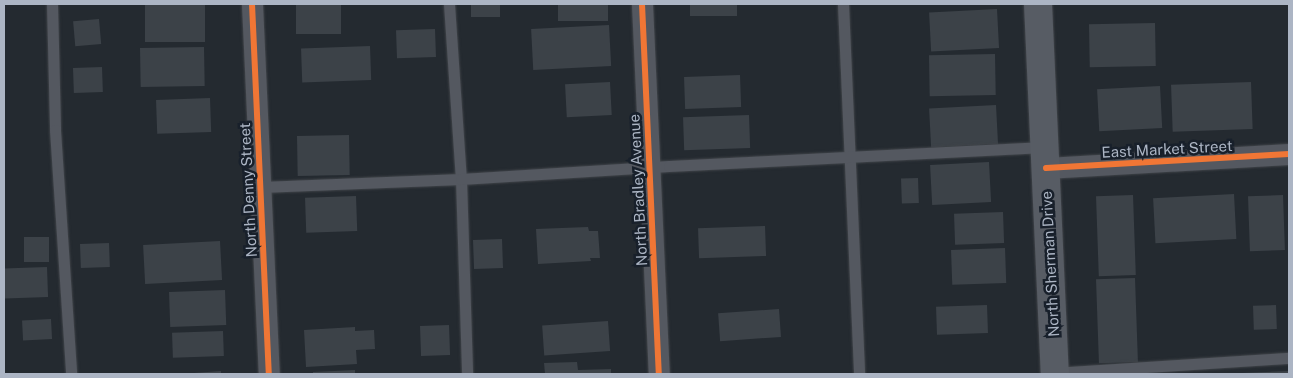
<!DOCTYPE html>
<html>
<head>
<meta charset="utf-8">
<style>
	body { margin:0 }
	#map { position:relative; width:1293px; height:378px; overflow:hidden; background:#242a30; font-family:"Public Sans",sans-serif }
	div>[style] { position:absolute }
	.building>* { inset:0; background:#3c4248; transform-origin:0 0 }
	.roads { filter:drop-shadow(0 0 1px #404449) drop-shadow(0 0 1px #404449) }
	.service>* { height:11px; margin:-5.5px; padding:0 5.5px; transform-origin:5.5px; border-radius:5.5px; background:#545860 }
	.minor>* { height:21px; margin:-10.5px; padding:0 10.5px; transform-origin:10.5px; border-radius:10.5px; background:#545860 }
	.secondary>* { height:28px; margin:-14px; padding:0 14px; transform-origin:14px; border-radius:14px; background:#575c64 }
	.cycleway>* { height:6px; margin:-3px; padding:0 3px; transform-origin:3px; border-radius:3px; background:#f07635 }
	span { translate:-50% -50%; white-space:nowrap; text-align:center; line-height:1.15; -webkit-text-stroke:5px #18202b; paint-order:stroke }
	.street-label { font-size:15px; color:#acb5c4 }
	.frame { position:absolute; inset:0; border:5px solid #acb5c4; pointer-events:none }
</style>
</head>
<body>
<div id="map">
	<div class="building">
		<div style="left:145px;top:4px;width:60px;height:38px"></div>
		<div style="left:296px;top:4px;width:45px;height:30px"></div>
		<div style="left:471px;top:4px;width:29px;height:13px"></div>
		<div style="left:558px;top:4px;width:50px;height:17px"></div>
		<div style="left:690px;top:4px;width:47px;height:12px"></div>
		<div style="left:997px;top:9px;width:39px;height:68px;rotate:87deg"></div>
		<div style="left:99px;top:19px;width:25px;height:26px;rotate:85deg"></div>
		<div style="left:1155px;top:23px;width:43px;height:66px;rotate:89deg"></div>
		<div style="left:609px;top:25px;width:41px;height:78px;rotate:87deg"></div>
		<div style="left:435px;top:29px;width:28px;height:39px;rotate:88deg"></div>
		<div style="left:370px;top:46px;width:34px;height:69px;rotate:88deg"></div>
		<div style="left:204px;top:47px;width:39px;height:64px;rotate:89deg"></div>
		<div style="left:995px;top:54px;width:41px;height:66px;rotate:89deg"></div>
		<div style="left:102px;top:67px;width:25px;height:29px;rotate:88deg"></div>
		<div style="left:740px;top:75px;width:32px;height:56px;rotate:88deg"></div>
		<div style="left:610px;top:82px;width:33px;height:45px;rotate:87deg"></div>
		<div style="left:1251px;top:82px;width:47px;height:80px;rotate:88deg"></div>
		<div style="left:1160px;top:86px;width:42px;height:63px;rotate:87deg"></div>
		<div style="left:210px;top:98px;width:34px;height:54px;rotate:88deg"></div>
		<div style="left:996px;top:105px;width:39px;height:67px;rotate:87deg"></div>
		<div style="left:749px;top:115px;width:33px;height:66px;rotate:88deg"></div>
		<div style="left:349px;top:135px;width:40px;height:52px;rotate:89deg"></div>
		<div style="left:989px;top:162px;width:40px;height:59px;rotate:87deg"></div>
		<div style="left:918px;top:178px;width:25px;height:17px;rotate:88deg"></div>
		<div style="left:1234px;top:194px;width:45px;height:81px;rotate:87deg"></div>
		<div style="left:1133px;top:195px;width:80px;height:37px;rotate:88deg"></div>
		<div style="left:1283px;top:195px;width:55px;height:35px;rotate:88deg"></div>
		<div style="left:356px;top:196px;width:35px;height:51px;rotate:88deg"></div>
		<div style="left:1003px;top:212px;width:31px;height:49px;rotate:88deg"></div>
		<div style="left:765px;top:226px;width:30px;height:67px;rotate:88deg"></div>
		<div style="clip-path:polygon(588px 227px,589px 231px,598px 231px,600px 258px,590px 258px,591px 261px,538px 264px,536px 229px)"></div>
		<div style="left:49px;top:237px;width:25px;height:25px;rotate:90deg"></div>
		<div style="left:502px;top:239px;width:29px;height:29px;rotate:88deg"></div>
		<div style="left:220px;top:241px;width:39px;height:77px;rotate:87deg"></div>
		<div style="left:109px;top:243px;width:24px;height:29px;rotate:88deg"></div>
		<div style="left:1005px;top:248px;width:35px;height:54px;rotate:88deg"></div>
		<div style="left:47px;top:267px;width:30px;height:43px;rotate:88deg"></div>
		<div style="left:1135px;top:278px;width:84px;height:39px;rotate:88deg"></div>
		<div style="left:225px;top:290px;width:35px;height:56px;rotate:88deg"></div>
		<div style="left:987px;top:305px;width:28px;height:51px;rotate:88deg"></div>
		<div style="left:1276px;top:305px;width:24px;height:23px;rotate:88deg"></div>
		<div style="left:779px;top:309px;width:28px;height:61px;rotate:86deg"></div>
		<div style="left:51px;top:319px;width:20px;height:29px;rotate:87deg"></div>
		<div style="left:608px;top:321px;width:30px;height:66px;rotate:86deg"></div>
		<div style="left:449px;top:325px;width:30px;height:29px;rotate:88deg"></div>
		<div style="clip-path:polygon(355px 327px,355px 331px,374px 330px,375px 349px,356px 350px,357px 364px,306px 367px,304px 330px)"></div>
		<div style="left:223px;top:331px;width:25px;height:51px;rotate:88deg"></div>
		<div style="clip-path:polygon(577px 362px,578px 370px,611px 369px,611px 374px,545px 374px,544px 363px)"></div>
		<div style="clip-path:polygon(355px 370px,355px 374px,313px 374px,313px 372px)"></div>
		<div style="clip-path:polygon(221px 371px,221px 374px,194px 374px,194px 373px)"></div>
		<div style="clip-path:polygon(1289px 371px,1289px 374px,1242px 374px,1242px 373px)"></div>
	</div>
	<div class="roads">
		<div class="service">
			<div style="left:52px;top:4px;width:126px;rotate:88.6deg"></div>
			<div style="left:55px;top:130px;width:245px;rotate:86.2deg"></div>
			<div style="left:449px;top:4px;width:175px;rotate:86.1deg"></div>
			<div style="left:461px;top:179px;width:195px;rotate:88.2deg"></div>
			<div style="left:843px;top:4px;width:370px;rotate:87.5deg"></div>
			<div style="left:261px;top:187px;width:200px;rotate:-2.3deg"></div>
			<div style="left:461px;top:179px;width:208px;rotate:-3.6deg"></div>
			<div style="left:669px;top:166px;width:376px;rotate:-2.9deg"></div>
			<div style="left:1055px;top:373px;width:234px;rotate:-3.7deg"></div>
		</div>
		<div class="minor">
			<div style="left:252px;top:4px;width:370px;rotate:87.4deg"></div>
			<div style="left:642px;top:4px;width:370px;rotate:87.4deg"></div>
			<div style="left:1046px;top:168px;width:243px;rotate:-3.3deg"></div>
		</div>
		<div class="secondary">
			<div style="left:1038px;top:4px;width:370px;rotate:87.4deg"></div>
		</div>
	</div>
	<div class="cycleway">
		<div style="left:252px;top:4px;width:370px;rotate:87.4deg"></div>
		<div style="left:642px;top:4px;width:370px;rotate:87.4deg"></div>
		<div style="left:1046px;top:168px;width:243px;rotate:-3.3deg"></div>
	</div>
	<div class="street-label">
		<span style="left:1167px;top:149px;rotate:-3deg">East Market Street</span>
		<span style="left:248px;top:190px;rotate:-93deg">North Denny Street</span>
		<span style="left:638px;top:190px;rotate:-93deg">North Bradley Avenue</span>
		<span style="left:1050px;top:264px;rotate:-93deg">North Sherman Drive</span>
	</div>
	<div class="frame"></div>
</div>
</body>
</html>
